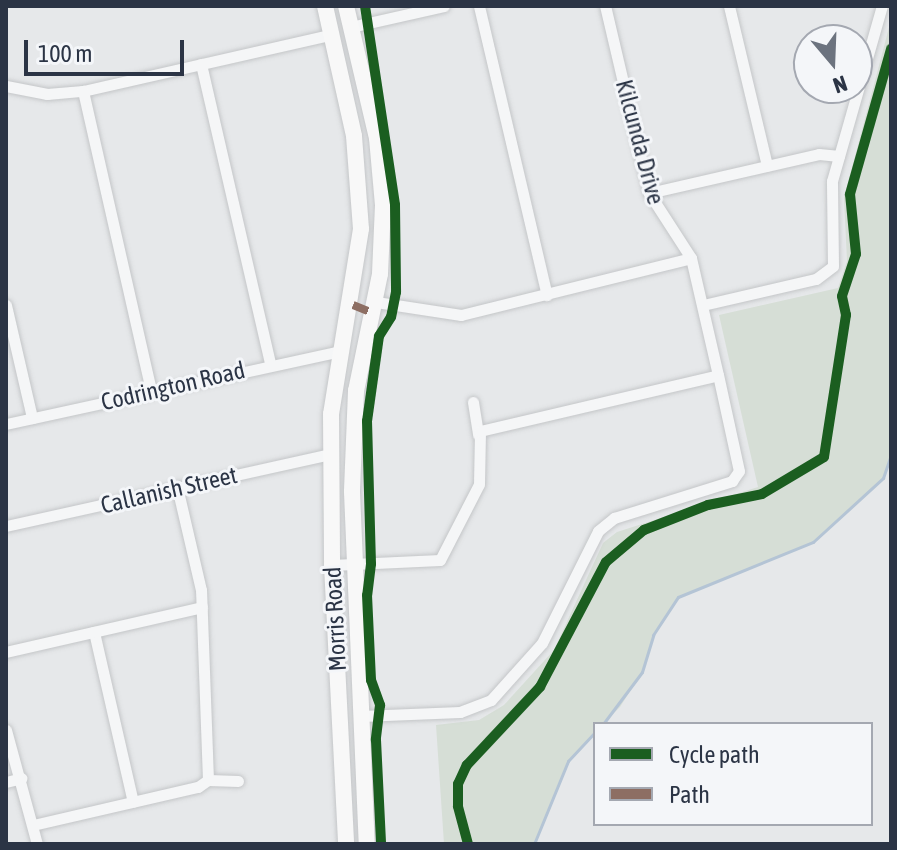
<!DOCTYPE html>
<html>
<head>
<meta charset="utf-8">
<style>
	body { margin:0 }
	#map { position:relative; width:897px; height:850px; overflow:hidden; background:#e6e8ea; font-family:"Asap Condensed",sans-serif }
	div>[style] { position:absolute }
	.green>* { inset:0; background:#d6ded6 }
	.stream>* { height:3px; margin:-1.5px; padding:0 1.5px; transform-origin:1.5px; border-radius:1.5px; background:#b4c4d5 }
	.roads { filter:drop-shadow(0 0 2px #c4c6c8) drop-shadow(0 0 2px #c4c6c8) }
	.street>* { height:11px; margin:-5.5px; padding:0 5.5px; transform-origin:5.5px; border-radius:5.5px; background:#f5f6f7 }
	.secondary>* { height:16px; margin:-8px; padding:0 8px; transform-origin:8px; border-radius:8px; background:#f8f8f8 }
	.quiet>* { height:8px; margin-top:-4px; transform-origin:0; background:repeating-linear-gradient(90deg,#8d6e63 0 16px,transparent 0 24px) }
	.cycleway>* { height:10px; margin:-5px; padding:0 5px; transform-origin:5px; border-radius:5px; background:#1b5e20 }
	span { translate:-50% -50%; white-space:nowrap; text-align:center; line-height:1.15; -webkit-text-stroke:6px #f4f6f9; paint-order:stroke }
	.street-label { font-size:24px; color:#2b3445 }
	.frame { position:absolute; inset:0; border:8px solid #2b3445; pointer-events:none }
	.legend { position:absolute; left:593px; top:722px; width:280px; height:104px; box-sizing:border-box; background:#f4f6f9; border:2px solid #a4a8b1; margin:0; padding:10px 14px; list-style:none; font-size:24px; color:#2b3445 }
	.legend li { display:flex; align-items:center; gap:16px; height:40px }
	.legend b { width:40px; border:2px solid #a4a8b1 }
	.north { position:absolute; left:793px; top:24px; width:80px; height:80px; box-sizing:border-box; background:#f4f6f9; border:2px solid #a4a8b1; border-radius:50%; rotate:161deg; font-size:22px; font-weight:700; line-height:32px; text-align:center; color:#2b3445 }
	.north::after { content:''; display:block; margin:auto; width:28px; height:36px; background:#6c737f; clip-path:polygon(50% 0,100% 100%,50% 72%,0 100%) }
	.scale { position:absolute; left:24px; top:40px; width:160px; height:36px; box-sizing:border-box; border:4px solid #2b3445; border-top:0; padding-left:10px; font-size:24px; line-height:28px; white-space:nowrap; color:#2b3445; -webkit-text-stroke:6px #f4f6f9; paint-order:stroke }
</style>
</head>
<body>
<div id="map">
	<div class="green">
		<div style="clip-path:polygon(891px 20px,891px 455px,883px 478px,813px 542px,678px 597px,653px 635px,642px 672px,620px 707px,603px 724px,595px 724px,595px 732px,568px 761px,534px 844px,444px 844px,436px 725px,479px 720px,504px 705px,554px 650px,603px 543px,617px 532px,758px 487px,719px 315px,838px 288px,847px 261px,844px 198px)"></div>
	</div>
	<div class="stream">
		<div style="left:603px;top:724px;width:65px;rotate:-53.1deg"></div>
		<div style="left:642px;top:672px;width:39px;rotate:-73deg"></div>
		<div style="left:653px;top:635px;width:45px;rotate:-56.7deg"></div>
		<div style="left:678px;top:597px;width:146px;rotate:-22.2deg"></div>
		<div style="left:813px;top:542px;width:95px;rotate:-42.4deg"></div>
		<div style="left:883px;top:478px;width:24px;rotate:-71deg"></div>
		<div style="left:534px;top:844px;width:90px;rotate:-67.7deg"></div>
		<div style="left:568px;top:761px;width:40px;rotate:-47deg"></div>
	</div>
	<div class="roads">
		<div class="street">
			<div style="left:479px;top:6px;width:297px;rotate:76.8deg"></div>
			<div style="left:729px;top:6px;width:164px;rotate:76.6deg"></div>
			<div style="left:351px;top:27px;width:95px;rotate:-12.7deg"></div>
			<div style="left:201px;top:64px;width:308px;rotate:77deg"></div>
			<div style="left:6px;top:86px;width:42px;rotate:11deg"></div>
			<div style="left:47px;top:94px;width:36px;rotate:-5deg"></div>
			<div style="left:83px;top:91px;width:252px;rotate:-12.8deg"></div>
			<div style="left:83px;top:91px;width:308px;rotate:77.2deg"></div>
			<div style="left:649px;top:193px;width:174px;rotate:-12.9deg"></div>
			<div style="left:819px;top:154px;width:20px;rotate:6deg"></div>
			<div style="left:376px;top:302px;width:86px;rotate:8.7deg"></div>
			<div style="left:461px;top:315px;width:237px;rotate:-13.9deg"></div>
			<div style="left:6px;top:305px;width:116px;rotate:77deg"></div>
			<div style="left:703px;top:305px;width:116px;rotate:-13deg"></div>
			<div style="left:816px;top:279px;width:21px;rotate:-37deg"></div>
			<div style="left:833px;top:266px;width:85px;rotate:-90.7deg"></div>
			<div style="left:832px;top:181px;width:182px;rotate:-74.1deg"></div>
			<div style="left:473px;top:402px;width:33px;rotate:81deg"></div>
			<div style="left:6px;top:424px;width:343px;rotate:-12.3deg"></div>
			<div style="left:6px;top:526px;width:334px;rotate:-12.5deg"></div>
			<div style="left:332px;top:565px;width:108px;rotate:-2.7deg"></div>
			<div style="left:440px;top:560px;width:85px;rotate:-62.8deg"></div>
			<div style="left:479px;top:484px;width:53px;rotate:-88.9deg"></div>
			<div style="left:480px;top:431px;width:244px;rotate:-13.2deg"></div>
			<div style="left:718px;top:375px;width:120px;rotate:-103deg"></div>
			<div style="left:691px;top:258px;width:77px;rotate:-122.9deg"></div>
			<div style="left:649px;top:193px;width:192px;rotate:-103.2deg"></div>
			<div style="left:94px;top:632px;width:174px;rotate:77.1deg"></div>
			<div style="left:6px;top:652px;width:201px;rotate:-12.9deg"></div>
			<div style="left:361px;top:716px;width:99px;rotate:-2.3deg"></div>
			<div style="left:460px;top:712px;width:33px;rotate:-21deg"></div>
			<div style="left:491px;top:700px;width:76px;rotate:-48.2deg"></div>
			<div style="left:542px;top:643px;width:125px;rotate:-63.4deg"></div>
			<div style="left:598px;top:531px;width:21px;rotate:-39deg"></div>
			<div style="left:614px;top:518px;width:124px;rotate:-17.4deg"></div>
			<div style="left:732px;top:481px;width:12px;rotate:-55deg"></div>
			<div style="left:739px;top:471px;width:98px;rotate:-102.3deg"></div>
			<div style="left:6px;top:730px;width:118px;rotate:74.8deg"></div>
			<div style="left:208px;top:780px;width:30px;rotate:2deg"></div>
			<div style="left:6px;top:782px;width:16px;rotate:-14deg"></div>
			<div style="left:33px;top:825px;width:169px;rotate:-13deg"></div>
			<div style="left:198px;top:787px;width:12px;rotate:-35deg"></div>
			<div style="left:208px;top:780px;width:190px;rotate:-92.1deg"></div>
			<div style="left:201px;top:590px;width:106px;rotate:-103.1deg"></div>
		</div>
		<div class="secondary">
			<div style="left:325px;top:6px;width:133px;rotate:77.4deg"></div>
			<div style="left:354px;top:136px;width:93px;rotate:85.7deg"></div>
			<div style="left:361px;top:229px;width:187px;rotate:99.2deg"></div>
			<div style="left:331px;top:414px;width:151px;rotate:89.6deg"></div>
			<div style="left:332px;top:565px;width:279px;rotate:87.1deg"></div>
			<div style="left:346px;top:6px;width:136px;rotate:76.8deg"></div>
			<div style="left:377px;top:138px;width:67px;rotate:84.9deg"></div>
			<div style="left:383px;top:205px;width:69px;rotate:92.5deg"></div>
			<div style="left:380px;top:274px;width:119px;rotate:101.6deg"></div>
			<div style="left:356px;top:391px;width:101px;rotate:92.3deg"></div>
			<div style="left:352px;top:492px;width:352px;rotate:87.6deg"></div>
		</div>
	</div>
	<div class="quiet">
		<div style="left:353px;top:305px;width:22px;rotate:22deg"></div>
	</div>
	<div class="cycleway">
		<div style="left:365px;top:6px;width:201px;rotate:81.4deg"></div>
		<div style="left:395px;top:205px;width:87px;rotate:89.3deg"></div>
		<div style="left:396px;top:292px;width:25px;rotate:101deg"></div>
		<div style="left:391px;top:317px;width:22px;rotate:122deg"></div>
		<div style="left:379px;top:336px;width:86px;rotate:98deg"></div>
		<div style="left:367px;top:421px;width:143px;rotate:88.4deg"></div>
		<div style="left:371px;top:564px;width:31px;rotate:97deg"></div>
		<div style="left:367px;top:595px;width:85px;rotate:87.3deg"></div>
		<div style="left:371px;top:680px;width:27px;rotate:70deg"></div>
		<div style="left:380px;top:705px;width:35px;rotate:97deg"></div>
		<div style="left:376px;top:740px;width:104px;rotate:87.2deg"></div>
		<div style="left:468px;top:844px;width:39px;rotate:-105deg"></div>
		<div style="left:458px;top:806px;width:22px;rotate:-90deg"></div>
		<div style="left:458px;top:784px;width:21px;rotate:-65deg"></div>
		<div style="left:467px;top:765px;width:107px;rotate:-46.9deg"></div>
		<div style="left:540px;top:687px;width:141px;rotate:-62.2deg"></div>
		<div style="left:606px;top:562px;width:50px;rotate:-40.1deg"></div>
		<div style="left:644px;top:530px;width:69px;rotate:-21.3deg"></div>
		<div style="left:708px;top:505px;width:55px;rotate:-11.5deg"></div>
		<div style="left:762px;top:494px;width:72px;rotate:-30.8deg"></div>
		<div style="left:824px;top:457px;width:144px;rotate:-81.2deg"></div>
		<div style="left:846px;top:315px;width:19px;rotate:-102deg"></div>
		<div style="left:842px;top:296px;width:44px;rotate:-71.6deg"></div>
		<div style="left:856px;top:254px;width:60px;rotate:-95.7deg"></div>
		<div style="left:850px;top:194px;width:151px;rotate:-74.2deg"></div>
	</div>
	<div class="street-label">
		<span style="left:640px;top:142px;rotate:75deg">Kilcunda Drive</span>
		<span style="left:173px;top:386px;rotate:-13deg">Codrington Road</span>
		<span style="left:169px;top:490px;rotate:-13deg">Callanish Street</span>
		<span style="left:335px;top:619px;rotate:-93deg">Morris Road</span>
	</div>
	<div class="frame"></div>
	<ul class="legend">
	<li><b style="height:10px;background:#1b5e20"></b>Cycle path</li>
	<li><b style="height:10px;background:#8d6e63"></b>Path</li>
	</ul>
	<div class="north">N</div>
	<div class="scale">100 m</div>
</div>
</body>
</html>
